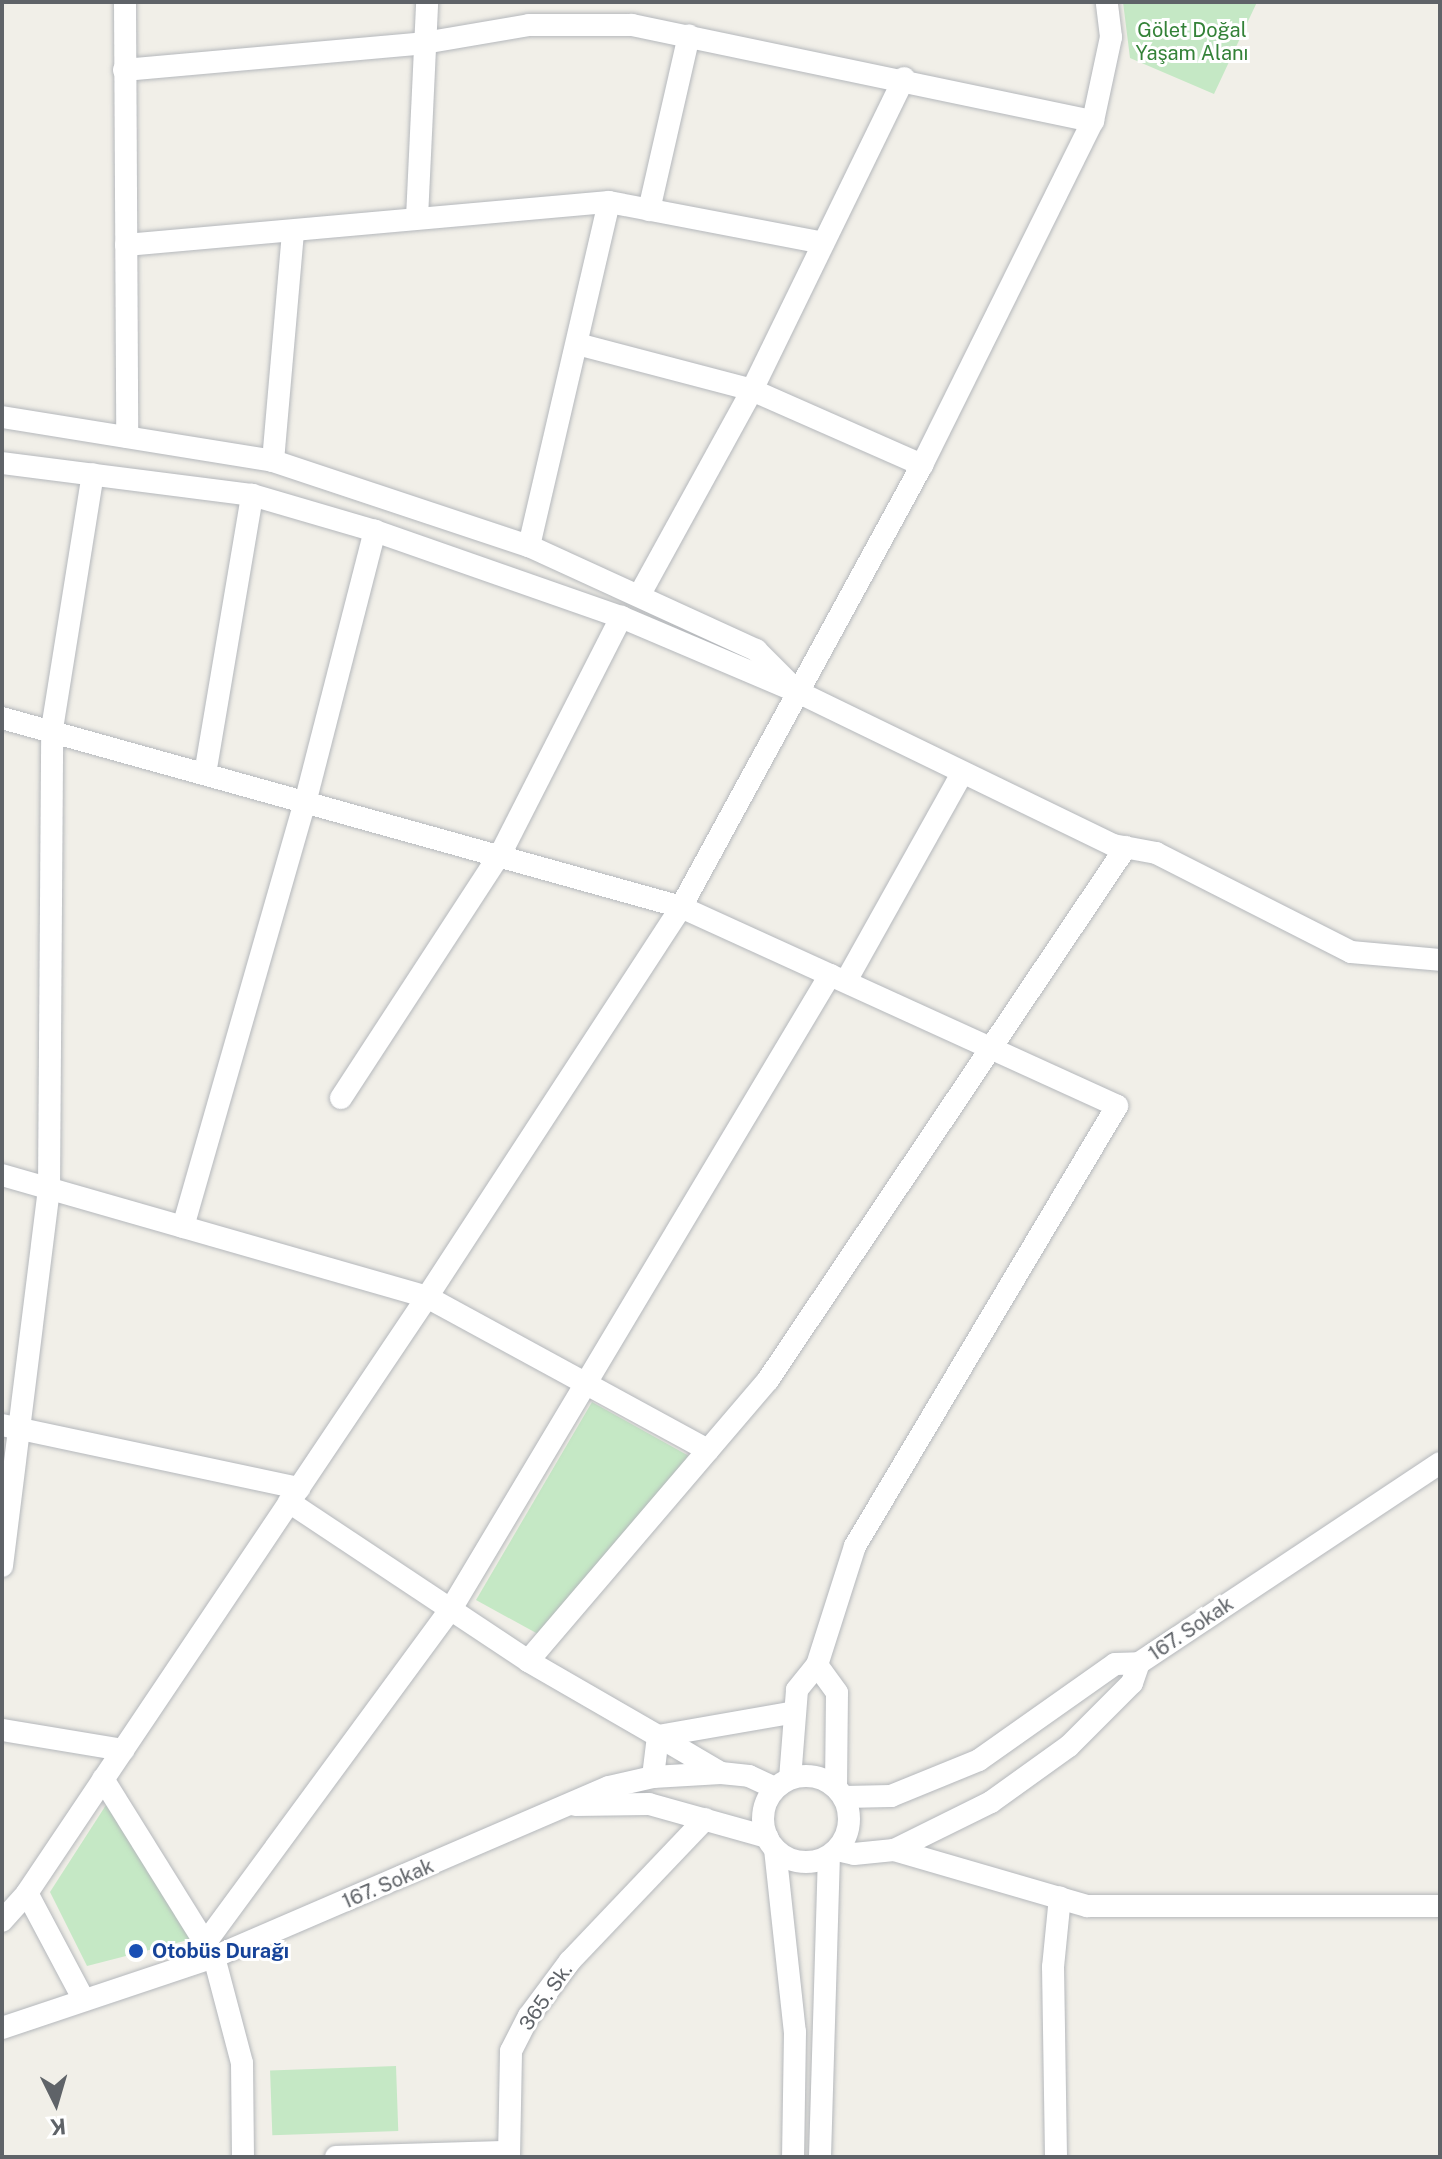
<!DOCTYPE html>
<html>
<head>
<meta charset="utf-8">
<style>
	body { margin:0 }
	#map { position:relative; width:1442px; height:2159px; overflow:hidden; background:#f1efe8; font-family:"Public Sans",sans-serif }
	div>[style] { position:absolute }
	.green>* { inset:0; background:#c5e8c5; transform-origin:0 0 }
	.roads { filter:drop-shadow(0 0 2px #b5b8bc) drop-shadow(0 0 2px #b5b8bc) }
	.minor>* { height:22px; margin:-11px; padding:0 11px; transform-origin:11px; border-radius:11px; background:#fff }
	.minor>.ring { margin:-11px; padding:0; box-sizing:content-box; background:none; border:22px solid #fff; border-radius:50% }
	.dots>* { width:22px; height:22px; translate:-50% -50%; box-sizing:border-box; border:4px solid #fff; border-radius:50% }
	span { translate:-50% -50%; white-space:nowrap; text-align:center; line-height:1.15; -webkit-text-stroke:6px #fff; paint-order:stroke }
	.park-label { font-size:20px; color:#348238 }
	.street-label { font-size:20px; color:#5f6368 }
	.transit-label { font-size:20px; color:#164399; font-weight:700 }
	.left { translate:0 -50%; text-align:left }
	.frame { position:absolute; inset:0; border:4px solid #5f6368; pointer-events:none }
	.north { position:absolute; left:16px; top:2063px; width:80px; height:80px; -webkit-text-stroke:6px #fff; paint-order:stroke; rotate:175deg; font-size:22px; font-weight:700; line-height:32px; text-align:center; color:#5f6368 }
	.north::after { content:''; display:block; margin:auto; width:28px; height:36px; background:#5f6368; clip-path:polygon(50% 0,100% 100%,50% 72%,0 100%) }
</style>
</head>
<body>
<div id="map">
	<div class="green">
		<div style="clip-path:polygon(1123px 2px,1257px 2px,1214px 94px,1130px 58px)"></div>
		<div style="clip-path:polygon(592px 1402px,689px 1456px,538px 1634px,476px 1600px)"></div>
		<div style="clip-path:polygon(106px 1805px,192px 1939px,87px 1966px,50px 1892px)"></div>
		<div style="left:396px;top:2066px;width:65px;height:126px;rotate:88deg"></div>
	</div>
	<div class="roads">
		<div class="minor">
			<div style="left:125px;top:2px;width:435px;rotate:89.7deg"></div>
			<div style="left:124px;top:70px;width:301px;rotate:-5.1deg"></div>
			<div style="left:424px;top:43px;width:107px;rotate:-9.7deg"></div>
			<div style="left:529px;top:25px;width:103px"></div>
			<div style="left:632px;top:25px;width:471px;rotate:11.8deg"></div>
			<div style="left:649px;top:210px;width:179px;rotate:-77.1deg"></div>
			<div style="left:417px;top:218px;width:216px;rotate:-87.3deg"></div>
			<div style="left:126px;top:245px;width:485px;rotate:-5.1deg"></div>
			<div style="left:609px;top:202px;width:218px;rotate:10.8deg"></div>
			<div style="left:577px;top:344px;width:181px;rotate:14.7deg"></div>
			<div style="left:752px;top:390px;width:186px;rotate:23.8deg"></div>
			<div style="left:2px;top:417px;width:275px;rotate:9.2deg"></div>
			<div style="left:273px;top:461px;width:270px;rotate:18.4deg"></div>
			<div style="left:529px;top:546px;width:250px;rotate:24.6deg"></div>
			<div style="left:756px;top:650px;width:48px;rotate:45deg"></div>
			<div style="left:273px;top:461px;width:229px;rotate:-85deg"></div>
			<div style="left:2px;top:463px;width:252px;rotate:7.3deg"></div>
			<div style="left:252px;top:495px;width:128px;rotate:16.3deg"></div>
			<div style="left:375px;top:531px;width:261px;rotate:19.3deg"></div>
			<div style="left:621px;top:617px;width:194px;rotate:23deg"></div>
			<div style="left:800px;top:693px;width:348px;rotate:25.9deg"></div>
			<div style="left:1113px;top:845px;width:44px;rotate:10.5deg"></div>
			<div style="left:1156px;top:853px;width:219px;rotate:26.9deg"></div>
			<div style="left:1351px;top:952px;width:89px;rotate:5.1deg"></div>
			<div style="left:529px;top:546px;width:353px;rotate:-76.9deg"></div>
			<div style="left:640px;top:594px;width:233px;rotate:-61.2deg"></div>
			<div style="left:752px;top:390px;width:347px;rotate:-64deg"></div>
			<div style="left:2px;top:718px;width:705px;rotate:15.55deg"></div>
			<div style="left:681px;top:907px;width:479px;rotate:24.5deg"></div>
			<div style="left:1117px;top:1106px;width:512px;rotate:120.77deg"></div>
			<div style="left:855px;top:1546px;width:125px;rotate:107.7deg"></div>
			<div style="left:817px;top:1665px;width:32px;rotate:129deg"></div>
			<div style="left:797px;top:1690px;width:88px;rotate:94.5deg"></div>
			<div style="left:205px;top:774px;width:283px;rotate:-80.4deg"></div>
			<div style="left:846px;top:981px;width:236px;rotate:-60.8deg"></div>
			<div style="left:341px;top:1098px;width:293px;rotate:-56.9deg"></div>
			<div style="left:501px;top:853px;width:265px;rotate:-63deg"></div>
			<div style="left:2px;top:1175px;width:442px;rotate:16deg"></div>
			<div style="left:427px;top:1297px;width:320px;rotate:28.6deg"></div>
			<div style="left:183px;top:1227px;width:445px;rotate:-74deg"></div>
			<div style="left:306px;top:799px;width:277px;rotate:-75.6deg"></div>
			<div style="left:2px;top:1425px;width:304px;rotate:12deg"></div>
			<div style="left:289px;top:1502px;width:287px;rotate:33.6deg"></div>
			<div style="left:528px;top:1661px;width:150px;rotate:30deg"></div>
			<div style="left:658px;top:1736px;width:41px;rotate:97deg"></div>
			<div style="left:2px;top:1566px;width:380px;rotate:-82.9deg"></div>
			<div style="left:49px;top:1189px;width:460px;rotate:-89.6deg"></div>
			<div style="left:52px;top:729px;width:258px;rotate:-80.9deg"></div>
			<div style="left:528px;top:1661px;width:370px;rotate:-49.5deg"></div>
			<div style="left:768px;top:1380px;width:642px;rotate:-56.11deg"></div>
			<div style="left:817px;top:1665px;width:34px;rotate:54deg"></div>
			<div style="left:837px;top:1693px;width:93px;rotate:90.6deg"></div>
			<div style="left:2px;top:1730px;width:123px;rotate:9.4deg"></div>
			<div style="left:658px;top:1736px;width:139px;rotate:-9.9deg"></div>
			<div style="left:658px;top:1736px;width:73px;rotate:30.4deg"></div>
			<div class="ring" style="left:763px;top:1776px;width:64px;height:64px"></div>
			<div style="left:103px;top:1779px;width:210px;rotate:58.1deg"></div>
			<div style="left:214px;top:1957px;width:110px;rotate:75.2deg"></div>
			<div style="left:242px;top:2063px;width:94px;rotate:89.4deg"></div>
			<div style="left:844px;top:1797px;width:47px;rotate:-1.2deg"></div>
			<div style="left:891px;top:1796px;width:95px;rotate:-22.2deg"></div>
			<div style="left:979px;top:1760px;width:166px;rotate:-35.2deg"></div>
			<div style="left:1115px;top:1664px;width:24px;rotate:-2deg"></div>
			<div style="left:1139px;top:1663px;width:361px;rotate:-33.6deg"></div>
			<div style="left:575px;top:1805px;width:74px;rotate:-0.8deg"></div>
			<div style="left:649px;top:1804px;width:123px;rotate:15.6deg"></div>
			<div style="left:775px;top:1849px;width:184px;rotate:83.8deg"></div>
			<div style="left:795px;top:2032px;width:125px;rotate:90.9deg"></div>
			<div style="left:837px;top:1850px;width:17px;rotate:13deg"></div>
			<div style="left:854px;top:1854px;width:40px;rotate:-5.7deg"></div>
			<div style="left:894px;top:1850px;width:108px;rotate:-26.3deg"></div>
			<div style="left:991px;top:1802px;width:96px;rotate:-35.7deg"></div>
			<div style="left:1069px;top:1746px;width:89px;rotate:-45deg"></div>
			<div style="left:1132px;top:1683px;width:21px;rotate:-71deg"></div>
			<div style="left:894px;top:1850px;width:201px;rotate:16.2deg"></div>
			<div style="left:1087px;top:1906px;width:353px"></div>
			<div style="left:27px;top:1893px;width:121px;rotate:62deg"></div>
			<div style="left:2px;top:1921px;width:38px;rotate:-48deg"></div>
			<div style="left:27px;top:1893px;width:718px;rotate:-56.13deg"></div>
			<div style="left:427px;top:1297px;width:465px;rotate:-56.9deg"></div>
			<div style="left:681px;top:907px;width:503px;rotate:-61.4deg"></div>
			<div style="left:922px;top:465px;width:384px;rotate:-63.6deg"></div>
			<div style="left:1093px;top:121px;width:86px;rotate:-77.9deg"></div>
			<div style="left:1111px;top:37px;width:35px;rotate:-97deg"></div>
			<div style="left:206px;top:1942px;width:413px;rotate:-53.7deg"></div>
			<div style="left:451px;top:1609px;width:739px;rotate:-59.13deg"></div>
			<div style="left:2px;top:2028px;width:224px;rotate:-18.5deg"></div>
			<div style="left:214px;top:1957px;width:430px;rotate:-23.3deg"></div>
			<div style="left:609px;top:1787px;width:45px;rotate:-12.8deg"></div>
			<div style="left:653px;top:1777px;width:68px;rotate:-3.4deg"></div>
			<div style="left:721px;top:1773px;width:28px;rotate:6deg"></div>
			<div style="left:749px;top:1776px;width:29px;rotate:25deg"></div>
			<div style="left:336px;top:2157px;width:173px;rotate:-1.7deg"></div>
			<div style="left:509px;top:2157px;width:106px;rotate:-88.9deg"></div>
			<div style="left:511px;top:2051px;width:39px;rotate:-63deg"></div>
			<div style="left:529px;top:2016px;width:69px;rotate:-53.3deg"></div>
			<div style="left:570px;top:1961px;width:196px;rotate:-46.4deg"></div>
			<div style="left:820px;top:2157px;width:301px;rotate:-88.3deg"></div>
			<div style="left:1056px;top:2157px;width:190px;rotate:-90.9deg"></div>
			<div style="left:1053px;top:1967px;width:70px;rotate:-84.3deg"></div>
		</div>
	</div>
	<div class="dots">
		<div style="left:136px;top:1951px;background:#1a4fb4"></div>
	</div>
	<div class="park-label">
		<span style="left:1192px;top:42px">Gölet Doğal<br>Yaşam Alanı</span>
	</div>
	<div class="street-label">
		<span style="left:1191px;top:1629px;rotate:-34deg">167. Sokak</span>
		<span style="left:388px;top:1884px;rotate:-23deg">167. Sokak</span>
		<span style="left:546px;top:1997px;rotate:-55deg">365. Sk.</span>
	</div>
	<div class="transit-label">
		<span class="left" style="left:152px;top:1951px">Otobüs Durağı</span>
	</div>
	<div class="frame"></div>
	<div class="north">K</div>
</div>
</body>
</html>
